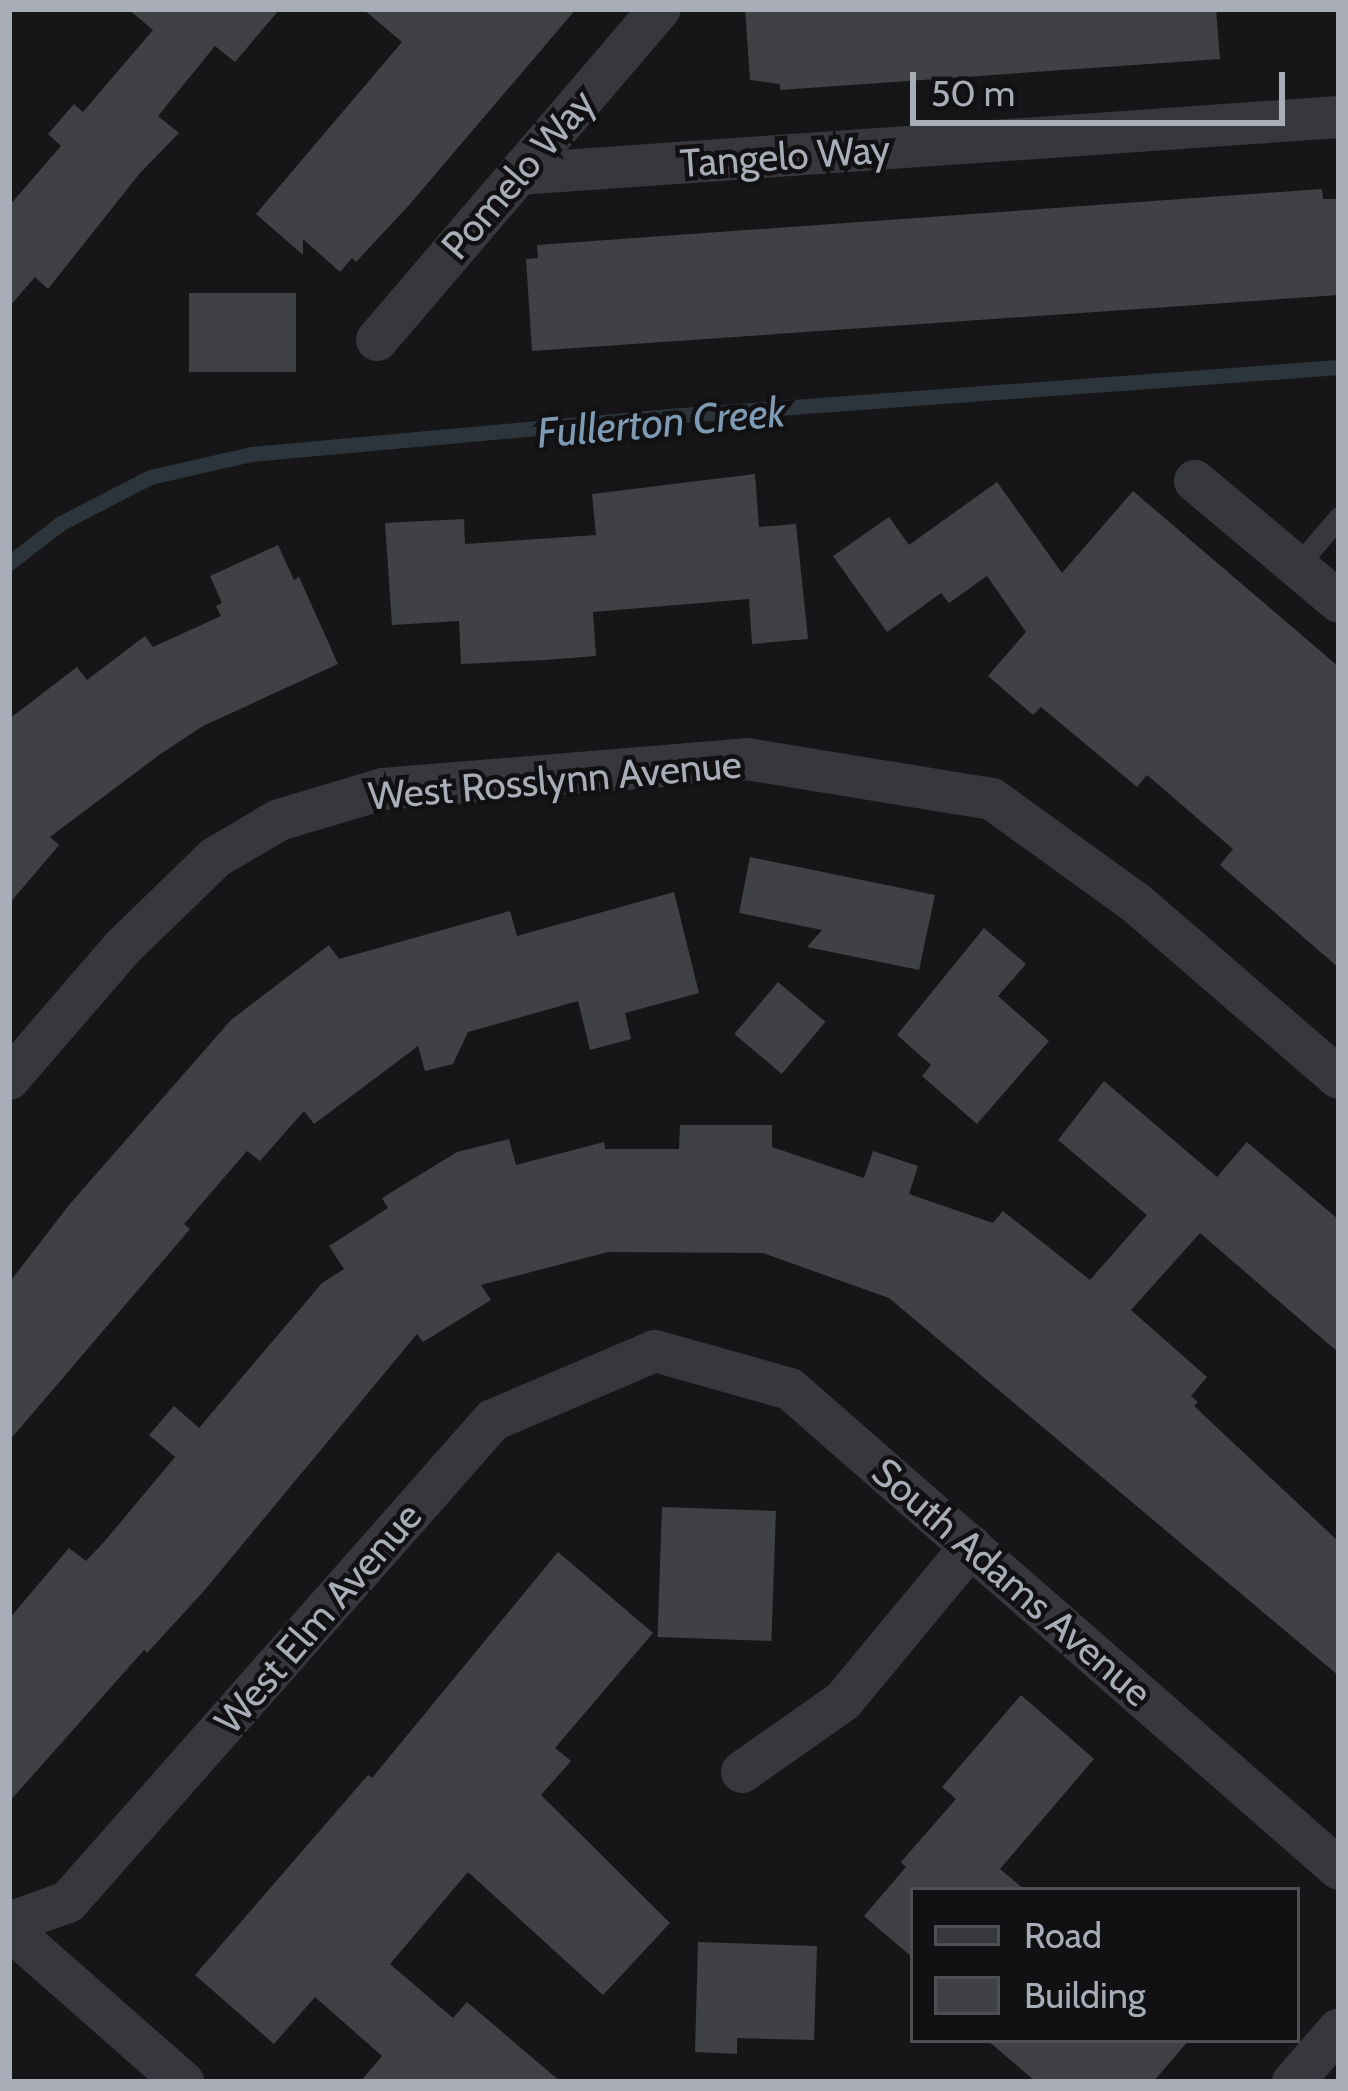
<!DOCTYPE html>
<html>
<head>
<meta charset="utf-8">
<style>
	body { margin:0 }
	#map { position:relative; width:1348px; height:2091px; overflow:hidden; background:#161618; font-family:Cabin,sans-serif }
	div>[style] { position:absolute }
	.stream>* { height:15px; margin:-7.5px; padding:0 7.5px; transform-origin:7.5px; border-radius:7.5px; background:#2c353c }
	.building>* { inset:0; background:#404145; transform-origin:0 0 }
	.service>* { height:21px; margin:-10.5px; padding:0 10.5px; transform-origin:10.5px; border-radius:10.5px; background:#37383d }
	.minor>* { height:42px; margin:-21px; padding:0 21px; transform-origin:21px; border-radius:21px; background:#37383d }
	span { translate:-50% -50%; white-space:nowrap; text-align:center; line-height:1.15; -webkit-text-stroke:9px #111113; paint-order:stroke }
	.street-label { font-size:39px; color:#a8adb8 }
	.water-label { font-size:42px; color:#7f9bb3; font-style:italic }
	.frame { position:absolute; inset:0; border:12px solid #a8adb8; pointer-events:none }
	.legend { position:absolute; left:910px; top:1887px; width:390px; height:156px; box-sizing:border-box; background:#111113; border:3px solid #4d4f55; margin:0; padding:15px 21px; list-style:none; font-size:36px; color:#a8adb8 }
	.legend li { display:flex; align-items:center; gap:24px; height:60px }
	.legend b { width:60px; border:3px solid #4d4f55 }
	.scale { position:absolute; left:910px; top:72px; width:375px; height:54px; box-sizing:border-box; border:6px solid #a8adb8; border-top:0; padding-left:15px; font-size:36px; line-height:42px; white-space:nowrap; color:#a8adb8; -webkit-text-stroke:9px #111113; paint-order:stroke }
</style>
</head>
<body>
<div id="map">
	<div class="stream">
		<div style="left:9px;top:563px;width:66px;rotate:-37.6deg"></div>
		<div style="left:61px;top:523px;width:100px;rotate:-27.3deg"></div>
		<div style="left:150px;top:477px;width:104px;rotate:-12.8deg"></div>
		<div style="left:251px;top:454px;width:434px;rotate:-5.2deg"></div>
		<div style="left:683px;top:415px;width:658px;rotate:-4.18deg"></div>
	</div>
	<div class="building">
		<div style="clip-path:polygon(128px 9px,280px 9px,235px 62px,215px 46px,158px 116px,179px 133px,140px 173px,48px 289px,35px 277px,9px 307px,9px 206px,61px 146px,48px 134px,74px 104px,83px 112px,153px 30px)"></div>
		<div style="clip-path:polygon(363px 9px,576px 9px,410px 204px,356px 262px,352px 258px,340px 272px,303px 239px,303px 255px,256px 214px,402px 42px)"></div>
		<div style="clip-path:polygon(745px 9px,1216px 9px,1220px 59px,780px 90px,780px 84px,750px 80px)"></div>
		<div style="clip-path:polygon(1322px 189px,1323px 199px,1339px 199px,1339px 295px,532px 351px,526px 259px,538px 258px,537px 245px)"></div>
		<div style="left:189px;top:293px;width:107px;height:79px"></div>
		<div style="clip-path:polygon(755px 474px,759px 527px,796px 524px,808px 639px,752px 644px,749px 599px,593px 612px,596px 656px,545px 660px,461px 664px,459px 621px,392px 625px,385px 523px,464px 519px,465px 544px,596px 535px,592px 494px)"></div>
		<div style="clip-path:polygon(997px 482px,1062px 573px,1133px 491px,1339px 667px,1339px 968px,1220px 865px,1233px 849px,1160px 786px,1147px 775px,1137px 787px,1041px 707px,1033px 715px,988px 676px,1026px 632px,987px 576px,949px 603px,941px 593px,887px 632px,833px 556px,889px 517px,909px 545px)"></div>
		<div style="clip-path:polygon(278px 545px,294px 580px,299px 577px,338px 664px,203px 726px,159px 755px,50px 837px,59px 845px,9px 904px,9px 719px,77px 667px,87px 680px,145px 636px,153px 647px,221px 616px,216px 606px,222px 603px,210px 576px)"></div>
		<div style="clip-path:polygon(750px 857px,935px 895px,919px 970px,807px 947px,822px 930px,739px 913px)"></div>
		<div style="clip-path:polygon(674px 892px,699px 993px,625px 1013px,631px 1039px,590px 1050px,578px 1001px,468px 1032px,453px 1064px,425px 1071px,418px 1046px,314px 1124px,304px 1111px,260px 1161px,247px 1151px,184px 1224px,190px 1229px,9px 1441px,9px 1283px,69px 1205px,231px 1020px,329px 945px,339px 959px,510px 911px,517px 936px)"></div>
		<div style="clip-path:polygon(984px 928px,1026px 964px,998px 996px,1049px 1041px,977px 1124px,922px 1076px,931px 1065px,897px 1035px)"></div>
		<div style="left:778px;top:982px;width:62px;height:68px;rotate:40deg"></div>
		<div style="clip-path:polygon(1104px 1081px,1217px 1177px,1247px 1142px,1339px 1220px,1339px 1353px,1200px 1233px,1131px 1310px,1207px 1377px,1191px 1396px,1198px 1402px,1194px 1406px,1339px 1542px,1339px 1676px,889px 1298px,763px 1253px,608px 1252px,481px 1285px,491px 1300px,423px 1342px,417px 1334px,203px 1592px,147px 1653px,144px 1650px,9px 1802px,9px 1619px,69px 1548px,86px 1561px,104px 1542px,175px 1457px,149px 1435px,174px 1406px,199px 1428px,322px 1283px,344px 1269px,329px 1246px,388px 1208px,382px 1198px,457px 1152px,509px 1139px,516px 1165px,604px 1142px,605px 1149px,679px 1149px,680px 1125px,772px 1125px,772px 1147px,864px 1178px,873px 1151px,918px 1166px,909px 1194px,993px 1223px,1003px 1211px,1090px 1280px,1147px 1215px,1058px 1140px)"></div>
		<div style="left:662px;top:1507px;width:114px;height:130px;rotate:2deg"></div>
		<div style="clip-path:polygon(558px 1552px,653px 1633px,555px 1748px,571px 1761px,541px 1795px,670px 1923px,603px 1995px,468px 1872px,390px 1964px,453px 2018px,467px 2002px,561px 2082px,360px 2082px,382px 2056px,315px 1997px,274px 2044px,195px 1975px,368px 1775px,372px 1778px)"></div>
		<div style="clip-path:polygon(1021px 1695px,1094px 1759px,1000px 1869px,1025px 1890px,913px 1890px,913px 1958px,864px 1916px,906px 1867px,901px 1862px,956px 1799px,942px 1787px)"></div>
		<div style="clip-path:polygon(698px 1942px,817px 1946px,814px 2040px,737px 2038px,737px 2054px,695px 2052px)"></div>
		<div style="clip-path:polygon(987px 2040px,1189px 2040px,1153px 2082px,1036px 2082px)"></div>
	</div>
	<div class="service">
		<div style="left:1297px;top:566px;width:65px;rotate:-49.4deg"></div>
	</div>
	<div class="minor">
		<div style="left:518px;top:174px;width:823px;rotate:-3.97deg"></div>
		<div style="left:377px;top:340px;width:435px;rotate:-49.5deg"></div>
		<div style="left:1195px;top:481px;width:188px;rotate:40deg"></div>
		<div style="left:9px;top:1079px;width:176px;rotate:-49.2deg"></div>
		<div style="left:124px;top:946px;width:128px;rotate:-44.1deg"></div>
		<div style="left:216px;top:857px;width:73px;rotate:-30.4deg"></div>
		<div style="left:279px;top:820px;width:109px;rotate:-16.6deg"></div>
		<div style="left:383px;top:789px;width:365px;rotate:-4.7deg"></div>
		<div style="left:747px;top:759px;width:248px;rotate:9.3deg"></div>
		<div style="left:992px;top:799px;width:176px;rotate:35.8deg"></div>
		<div style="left:1135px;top:902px;width:269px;rotate:40.8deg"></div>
		<div style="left:742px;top:1772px;width:123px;rotate:-35.1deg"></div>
		<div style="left:843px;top:1701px;width:201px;rotate:-50.4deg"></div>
		<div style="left:9px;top:1923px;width:63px;rotate:-19.6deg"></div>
		<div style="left:68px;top:1902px;width:643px;rotate:-48.6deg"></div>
		<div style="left:493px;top:1420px;width:176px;rotate:-23.1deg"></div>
		<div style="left:655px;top:1351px;width:140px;rotate:15.7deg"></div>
		<div style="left:790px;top:1389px;width:729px;rotate:41.16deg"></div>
		<div style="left:9px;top:1929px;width:232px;rotate:41.3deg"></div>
		<div style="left:1293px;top:2082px;width:70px;rotate:-49deg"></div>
	</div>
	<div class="street-label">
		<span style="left:785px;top:156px;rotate:-4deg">Tangelo Way</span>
		<span style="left:518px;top:174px;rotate:-49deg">Pomelo Way</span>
		<span style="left:555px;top:780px;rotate:-5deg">West Rosslynn Avenue</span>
		<span style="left:1012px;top:1582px;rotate:41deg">South Adams Avenue</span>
		<span style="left:318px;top:1618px;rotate:-49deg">West Elm Avenue</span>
	</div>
	<div class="water-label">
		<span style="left:661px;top:422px;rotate:-5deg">Fullerton Creek</span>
	</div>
	<div class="frame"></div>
	<ul class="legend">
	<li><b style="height:15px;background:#37383d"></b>Road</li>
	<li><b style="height:33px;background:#404145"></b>Building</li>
	</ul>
	<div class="scale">50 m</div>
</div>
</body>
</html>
